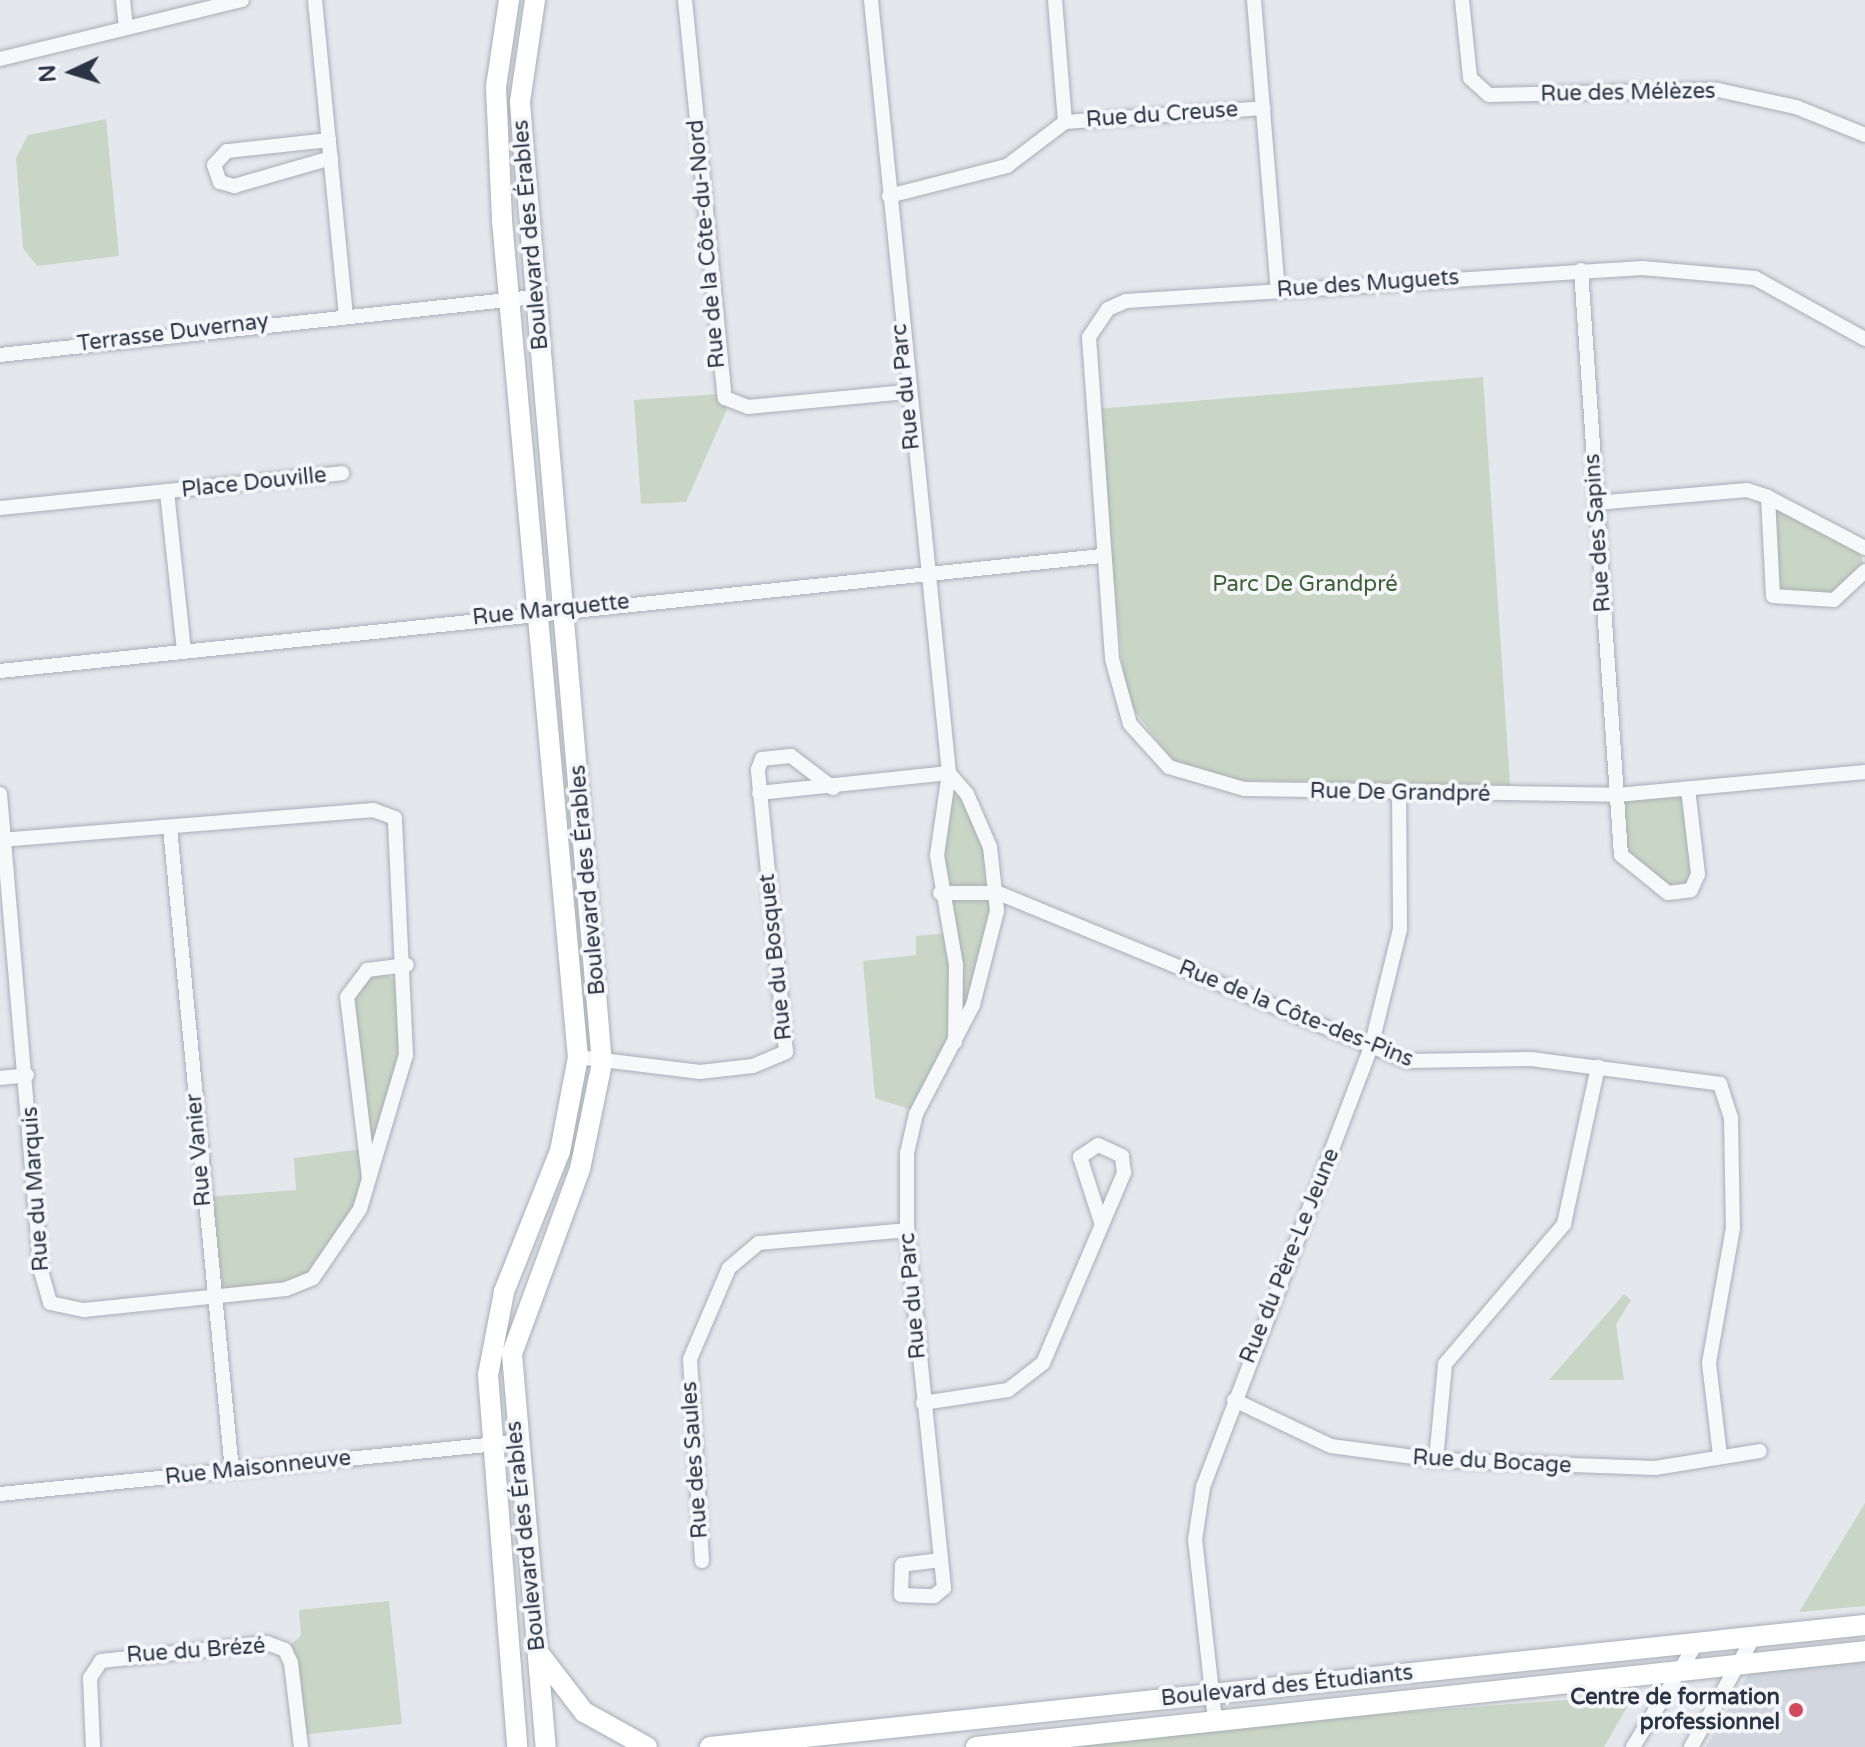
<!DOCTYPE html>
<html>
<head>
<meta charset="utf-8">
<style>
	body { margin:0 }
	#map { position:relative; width:1865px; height:1747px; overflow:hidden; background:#e4e7ec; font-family:"Varela Round",sans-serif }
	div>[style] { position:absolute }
	.built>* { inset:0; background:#d2d6de }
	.green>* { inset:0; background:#c9d6c5 }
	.roads { filter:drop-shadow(0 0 2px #a9aeb7) drop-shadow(0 0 2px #a9aeb7) }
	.street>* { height:14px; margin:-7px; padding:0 7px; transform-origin:7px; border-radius:7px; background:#f7f8fa }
	.secondary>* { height:20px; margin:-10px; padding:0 10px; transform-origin:10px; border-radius:10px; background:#fff }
	.dots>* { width:22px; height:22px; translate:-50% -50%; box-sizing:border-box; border:4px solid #f4f6f9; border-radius:50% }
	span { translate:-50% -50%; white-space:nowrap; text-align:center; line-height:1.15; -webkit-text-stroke:8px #f4f6f9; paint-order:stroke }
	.street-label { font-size:22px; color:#2b3445 }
	.park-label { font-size:22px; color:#3f6138 }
	.poi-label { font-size:22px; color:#2b3445; font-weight:700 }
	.right { translate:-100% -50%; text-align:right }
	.north { position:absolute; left:32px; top:32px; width:80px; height:80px; -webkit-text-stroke:6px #f4f6f9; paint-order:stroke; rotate:266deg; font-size:22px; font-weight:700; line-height:32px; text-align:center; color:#2b3445 }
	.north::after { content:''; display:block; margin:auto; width:28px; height:36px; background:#2b3445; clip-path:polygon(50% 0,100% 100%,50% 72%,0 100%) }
</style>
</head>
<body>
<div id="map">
	<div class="built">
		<div style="clip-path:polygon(1865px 1661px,1865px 1747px,1706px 1747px,1749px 1673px)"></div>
	</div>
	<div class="green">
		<div style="clip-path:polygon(106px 119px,119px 256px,37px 266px,23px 248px,16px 158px,28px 135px)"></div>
		<div style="clip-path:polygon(1483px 377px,1510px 785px,1206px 780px,1176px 765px,1126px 700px,1097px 409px)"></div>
		<div style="clip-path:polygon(718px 394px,727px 409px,686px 502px,641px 504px,634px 400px)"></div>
		<div style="clip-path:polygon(1774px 500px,1859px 547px,1865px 572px,1840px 593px,1773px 593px)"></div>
		<div style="clip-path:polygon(950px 793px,963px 798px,985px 850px,991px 894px,991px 930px,961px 1024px,943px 882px)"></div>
		<div style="clip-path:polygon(1686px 793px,1695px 874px,1686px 887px,1669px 889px,1628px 858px,1617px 795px)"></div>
		<div style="clip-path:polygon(948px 933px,953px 1041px,915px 1111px,875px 1098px,863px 961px,916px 955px,916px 936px)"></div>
		<div style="clip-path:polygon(375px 970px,407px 985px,403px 1092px,339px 1243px,300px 1284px,217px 1293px,208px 1197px,296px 1190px,294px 1158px,362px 1149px,348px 1007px)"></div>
		<div style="clip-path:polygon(1624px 1294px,1631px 1300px,1616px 1324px,1624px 1380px,1549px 1380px)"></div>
		<div style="clip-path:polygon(1865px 1503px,1865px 1606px,1799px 1612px)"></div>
		<div style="clip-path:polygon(389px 1601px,402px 1724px,300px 1735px,286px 1648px,301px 1636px,299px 1610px)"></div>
		<div style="clip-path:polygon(1634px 1695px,1604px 1747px,1061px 1747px,1367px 1715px)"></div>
	</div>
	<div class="roads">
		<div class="street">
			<div style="left:123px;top:0;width:28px;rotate:84deg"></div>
			<div style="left:315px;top:0;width:316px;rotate:84.4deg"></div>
			<div style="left:685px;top:0;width:400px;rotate:84.3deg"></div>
			<div style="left:725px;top:398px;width:25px;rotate:21deg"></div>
			<div style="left:748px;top:407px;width:159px;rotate:-5.4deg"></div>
			<div style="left:871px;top:0;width:777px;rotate:84.24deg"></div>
			<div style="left:949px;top:773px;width:83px;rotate:98.3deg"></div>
			<div style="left:937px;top:855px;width:112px;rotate:80.2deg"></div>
			<div style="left:956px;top:965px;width:77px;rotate:90.7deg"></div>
			<div style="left:1055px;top:0;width:122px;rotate:85.3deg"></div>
			<div style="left:1254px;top:0;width:292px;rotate:85.3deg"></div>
			<div style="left:1462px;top:0;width:78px;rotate:84.1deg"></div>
			<div style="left:1470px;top:78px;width:25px;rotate:42deg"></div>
			<div style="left:1489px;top:95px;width:229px;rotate:-1.3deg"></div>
			<div style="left:1718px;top:90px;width:80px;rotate:12.3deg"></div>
			<div style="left:1796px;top:107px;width:74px;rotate:22.1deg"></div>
			<div style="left:0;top:59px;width:249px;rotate:-13.7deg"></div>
			<div style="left:329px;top:140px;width:103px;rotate:173.8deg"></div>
			<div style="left:227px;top:151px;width:19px;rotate:133deg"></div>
			<div style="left:214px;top:165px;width:18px;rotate:71deg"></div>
			<div style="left:220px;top:182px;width:15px;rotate:16deg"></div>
			<div style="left:234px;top:186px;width:101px;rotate:-16.1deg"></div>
			<div style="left:889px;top:196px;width:122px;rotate:-14.3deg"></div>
			<div style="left:1007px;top:166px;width:73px;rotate:-37.2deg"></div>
			<div style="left:1065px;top:122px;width:199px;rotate:-4deg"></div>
			<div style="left:1581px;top:270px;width:586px;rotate:86.09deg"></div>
			<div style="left:1621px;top:855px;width:60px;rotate:39deg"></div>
			<div style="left:1668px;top:893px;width:23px;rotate:-7deg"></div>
			<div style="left:1691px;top:890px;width:17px;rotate:-66deg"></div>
			<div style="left:1698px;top:874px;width:86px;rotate:-96.7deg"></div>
			<div style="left:1865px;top:339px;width:126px;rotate:-151deg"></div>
			<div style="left:1755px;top:278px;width:113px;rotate:-174.9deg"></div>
			<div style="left:1642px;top:268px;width:517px;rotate:176.34deg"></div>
			<div style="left:1126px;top:301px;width:20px;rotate:156deg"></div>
			<div style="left:1108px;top:309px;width:34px;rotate:124deg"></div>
			<div style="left:1089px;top:337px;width:323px;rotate:85.9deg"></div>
			<div style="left:1112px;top:659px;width:67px;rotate:74.5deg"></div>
			<div style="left:1130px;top:724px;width:58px;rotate:47.8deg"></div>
			<div style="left:1169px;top:767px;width:78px;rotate:16.3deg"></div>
			<div style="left:1244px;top:789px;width:373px;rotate:0.9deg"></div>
			<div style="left:1617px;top:795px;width:249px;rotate:-5.3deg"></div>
			<div style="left:0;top:355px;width:538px;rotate:-6.19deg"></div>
			<div style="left:167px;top:492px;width:161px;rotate:83.9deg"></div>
			<div style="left:1596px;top:503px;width:152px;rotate:-4.9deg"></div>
			<div style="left:1747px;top:490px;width:22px;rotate:18deg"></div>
			<div style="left:0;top:508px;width:344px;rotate:-5.8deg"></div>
			<div style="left:1865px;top:548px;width:110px;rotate:-152.3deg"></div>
			<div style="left:1768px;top:497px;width:99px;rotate:87.1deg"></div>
			<div style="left:1773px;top:596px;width:61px;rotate:3.8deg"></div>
			<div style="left:1834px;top:600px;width:42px;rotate:-43.1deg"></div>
			<div style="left:0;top:671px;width:1108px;rotate:-5.96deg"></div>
			<div style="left:759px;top:793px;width:191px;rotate:-6deg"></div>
			<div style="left:0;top:794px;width:479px;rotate:85.1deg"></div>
			<div style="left:41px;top:1271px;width:33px;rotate:74deg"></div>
			<div style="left:50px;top:1303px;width:35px;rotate:12deg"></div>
			<div style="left:84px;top:1310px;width:203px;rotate:-5.9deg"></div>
			<div style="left:286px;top:1289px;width:29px;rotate:-22deg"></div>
			<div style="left:313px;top:1278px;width:83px;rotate:-55.7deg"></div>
			<div style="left:360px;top:1209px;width:161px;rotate:-73.4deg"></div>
			<div style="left:406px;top:1055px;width:237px;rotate:-92.7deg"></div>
			<div style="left:395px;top:818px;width:23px;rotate:-160deg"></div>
			<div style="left:373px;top:810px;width:370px;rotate:175.4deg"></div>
			<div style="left:170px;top:828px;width:646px;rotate:84.49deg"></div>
			<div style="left:940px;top:893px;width:58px"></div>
			<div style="left:998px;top:893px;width:443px;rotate:22.3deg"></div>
			<div style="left:1408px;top:1061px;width:123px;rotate:-0.9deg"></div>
			<div style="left:1531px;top:1059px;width:191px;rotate:7.5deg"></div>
			<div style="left:1720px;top:1084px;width:36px;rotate:72deg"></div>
			<div style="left:1731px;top:1118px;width:110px;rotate:89deg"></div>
			<div style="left:1733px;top:1228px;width:137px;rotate:100.1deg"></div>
			<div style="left:1709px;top:1363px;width:93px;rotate:83.2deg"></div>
			<div style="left:578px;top:1057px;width:123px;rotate:7deg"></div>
			<div style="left:700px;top:1072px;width:53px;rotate:-6.5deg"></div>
			<div style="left:753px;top:1066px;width:36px;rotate:-23deg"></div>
			<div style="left:786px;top:1052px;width:284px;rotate:-95.7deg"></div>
			<div style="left:758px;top:769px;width:11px;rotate:-68deg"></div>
			<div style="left:762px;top:759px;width:29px;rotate:-6deg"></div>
			<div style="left:791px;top:756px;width:53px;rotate:37.3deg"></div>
			<div style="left:0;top:1078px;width:27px;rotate:-6deg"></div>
			<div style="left:369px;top:1178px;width:182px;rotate:-96.9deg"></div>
			<div style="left:347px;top:997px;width:34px;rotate:-53deg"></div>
			<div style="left:367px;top:970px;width:40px;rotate:-7.1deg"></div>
			<div style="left:1234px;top:1400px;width:107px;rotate:25.4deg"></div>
			<div style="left:1331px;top:1446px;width:106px;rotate:7.6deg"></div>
			<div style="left:1436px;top:1460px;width:219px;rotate:2.1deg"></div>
			<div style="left:1655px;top:1468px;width:106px;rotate:-9.2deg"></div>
			<div style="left:923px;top:1403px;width:86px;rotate:-8.7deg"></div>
			<div style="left:1008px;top:1390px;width:44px;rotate:-37.6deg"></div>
			<div style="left:1043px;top:1363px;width:207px;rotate:-66.9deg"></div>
			<div style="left:1124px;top:1173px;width:17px;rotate:-97deg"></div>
			<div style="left:1122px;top:1156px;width:26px;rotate:-155deg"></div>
			<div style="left:1098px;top:1145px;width:22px;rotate:146deg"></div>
			<div style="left:1080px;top:1157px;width:71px;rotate:72.1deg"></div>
			<div style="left:1436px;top:1460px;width:96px;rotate:-84.6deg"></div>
			<div style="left:1445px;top:1364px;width:184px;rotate:-49.6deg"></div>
			<div style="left:1564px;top:1224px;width:161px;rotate:-77.8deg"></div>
			<div style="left:0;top:1494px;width:519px;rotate:-5.75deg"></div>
			<div style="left:941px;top:1560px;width:39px;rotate:173deg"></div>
			<div style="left:902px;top:1565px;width:30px;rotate:92deg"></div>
			<div style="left:901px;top:1595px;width:33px;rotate:2deg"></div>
			<div style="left:934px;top:1596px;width:13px;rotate:-39deg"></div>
			<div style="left:944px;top:1588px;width:360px;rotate:-95.9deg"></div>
			<div style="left:907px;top:1230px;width:77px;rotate:-90deg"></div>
			<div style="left:907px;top:1153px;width:40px;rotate:-77deg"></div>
			<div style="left:916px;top:1114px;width:123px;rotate:-62.4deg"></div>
			<div style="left:973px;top:1005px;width:97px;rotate:-75.7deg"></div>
			<div style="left:997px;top:911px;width:64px;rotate:-96.2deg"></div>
			<div style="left:990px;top:847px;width:58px;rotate:-113.5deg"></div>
			<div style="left:967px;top:794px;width:28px;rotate:-131deg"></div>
			<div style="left:702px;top:1561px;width:202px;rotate:-93.4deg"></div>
			<div style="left:690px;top:1359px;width:99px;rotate:-66.8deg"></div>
			<div style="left:729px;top:1268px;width:39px;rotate:-40deg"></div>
			<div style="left:759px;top:1243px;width:149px;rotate:-5deg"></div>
			<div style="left:1215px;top:1720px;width:181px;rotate:-96.3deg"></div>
			<div style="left:1195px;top:1540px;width:54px;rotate:-81.4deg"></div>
			<div style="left:1203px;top:1487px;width:471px;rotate:-69.1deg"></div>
			<div style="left:1371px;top:1047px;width:122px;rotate:-76.2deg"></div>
			<div style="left:1400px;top:929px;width:136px;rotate:-90.4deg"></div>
			<div style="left:93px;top:1747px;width:69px;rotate:-92.5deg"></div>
			<div style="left:90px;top:1678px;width:20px;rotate:-57deg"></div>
			<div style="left:101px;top:1661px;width:167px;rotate:-6.2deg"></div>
			<div style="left:267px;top:1643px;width:19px;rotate:21deg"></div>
			<div style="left:285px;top:1650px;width:14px;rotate:65deg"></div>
			<div style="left:291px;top:1663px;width:85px;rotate:83.2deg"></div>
			<div style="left:1633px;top:1747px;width:123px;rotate:-58.6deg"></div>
			<div style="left:1691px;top:1747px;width:129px;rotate:-60.3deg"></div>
		</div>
		<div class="secondary">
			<div style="left:509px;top:0;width:88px;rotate:98.5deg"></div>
			<div style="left:496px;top:87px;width:134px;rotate:87.4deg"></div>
			<div style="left:502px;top:221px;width:839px;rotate:84.81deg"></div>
			<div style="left:578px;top:1057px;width:96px;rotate:100.8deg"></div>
			<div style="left:560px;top:1151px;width:152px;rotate:111.7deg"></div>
			<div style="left:504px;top:1292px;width:85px;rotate:100.9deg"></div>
			<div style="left:488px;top:1375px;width:373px;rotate:85.5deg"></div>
			<div style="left:535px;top:0;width:103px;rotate:98.4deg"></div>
			<div style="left:520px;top:102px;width:40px;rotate:85.7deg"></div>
			<div style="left:523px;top:142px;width:924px;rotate:85.1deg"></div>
			<div style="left:602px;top:1063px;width:108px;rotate:101.7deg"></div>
			<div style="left:580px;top:1169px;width:197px;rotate:110.2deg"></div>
			<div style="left:512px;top:1354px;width:394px;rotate:85.1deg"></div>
			<div style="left:541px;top:1656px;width:71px;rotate:52.5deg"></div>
			<div style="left:584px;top:1712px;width:72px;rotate:29.1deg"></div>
			<div style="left:710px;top:1747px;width:1161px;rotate:-6.03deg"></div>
			<div style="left:976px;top:1747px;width:894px;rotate:-6.16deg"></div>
		</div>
	</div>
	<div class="dots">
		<div style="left:1796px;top:1710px;background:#d1495b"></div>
	</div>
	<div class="street-label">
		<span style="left:1628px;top:93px;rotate:-1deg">Rue des Mélèzes</span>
		<span style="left:1162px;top:115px;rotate:-4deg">Rue du Creuse</span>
		<span style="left:531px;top:235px;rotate:-95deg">Boulevard des Érables</span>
		<span style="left:707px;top:244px;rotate:-95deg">Rue de la Côte-du-Nord</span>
		<span style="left:1368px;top:284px;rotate:-4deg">Rue des Muguets</span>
		<span style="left:173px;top:333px;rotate:-7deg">Terrasse Duvernay</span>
		<span style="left:906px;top:387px;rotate:-96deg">Rue du Parc</span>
		<span style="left:254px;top:483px;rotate:-6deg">Place Douville</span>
		<span style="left:1598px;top:533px;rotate:-94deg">Rue des Sapins</span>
		<span style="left:551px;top:610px;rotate:-6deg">Rue Marquette</span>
		<span style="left:1400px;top:793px;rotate:1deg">Rue De Grandpré</span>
		<span style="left:588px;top:880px;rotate:-95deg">Boulevard des Érables</span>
		<span style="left:776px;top:957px;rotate:-96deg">Rue du Bosquet</span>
		<span style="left:1296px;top:1014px;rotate:22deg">Rue de la Côte-des-Pins</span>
		<span style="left:199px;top:1150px;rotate:-95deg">Rue Vanier</span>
		<span style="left:36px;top:1189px;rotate:-94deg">Rue du Marquis</span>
		<span style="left:1290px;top:1256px;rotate:-68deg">Rue du Père-Le Jeune</span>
		<span style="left:913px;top:1296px;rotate:-95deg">Rue du Parc</span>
		<span style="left:695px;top:1460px;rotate:-94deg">Rue des Saules</span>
		<span style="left:1492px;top:1462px;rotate:3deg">Rue du Bocage</span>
		<span style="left:258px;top:1468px;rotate:-6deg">Rue Maisonneuve</span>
		<span style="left:526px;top:1536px;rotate:-96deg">Boulevard des Érables</span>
		<span style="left:196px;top:1651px;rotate:-4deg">Rue du Brézé</span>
		<span style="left:1287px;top:1686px;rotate:-6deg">Boulevard des Étudiants</span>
	</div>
	<div class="park-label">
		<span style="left:1305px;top:585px">Parc De Grandpré</span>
	</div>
	<div class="poi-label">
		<span class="right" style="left:1780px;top:1710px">Centre de formation<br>professionnel</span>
	</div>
	<div class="north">N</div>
</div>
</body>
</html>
